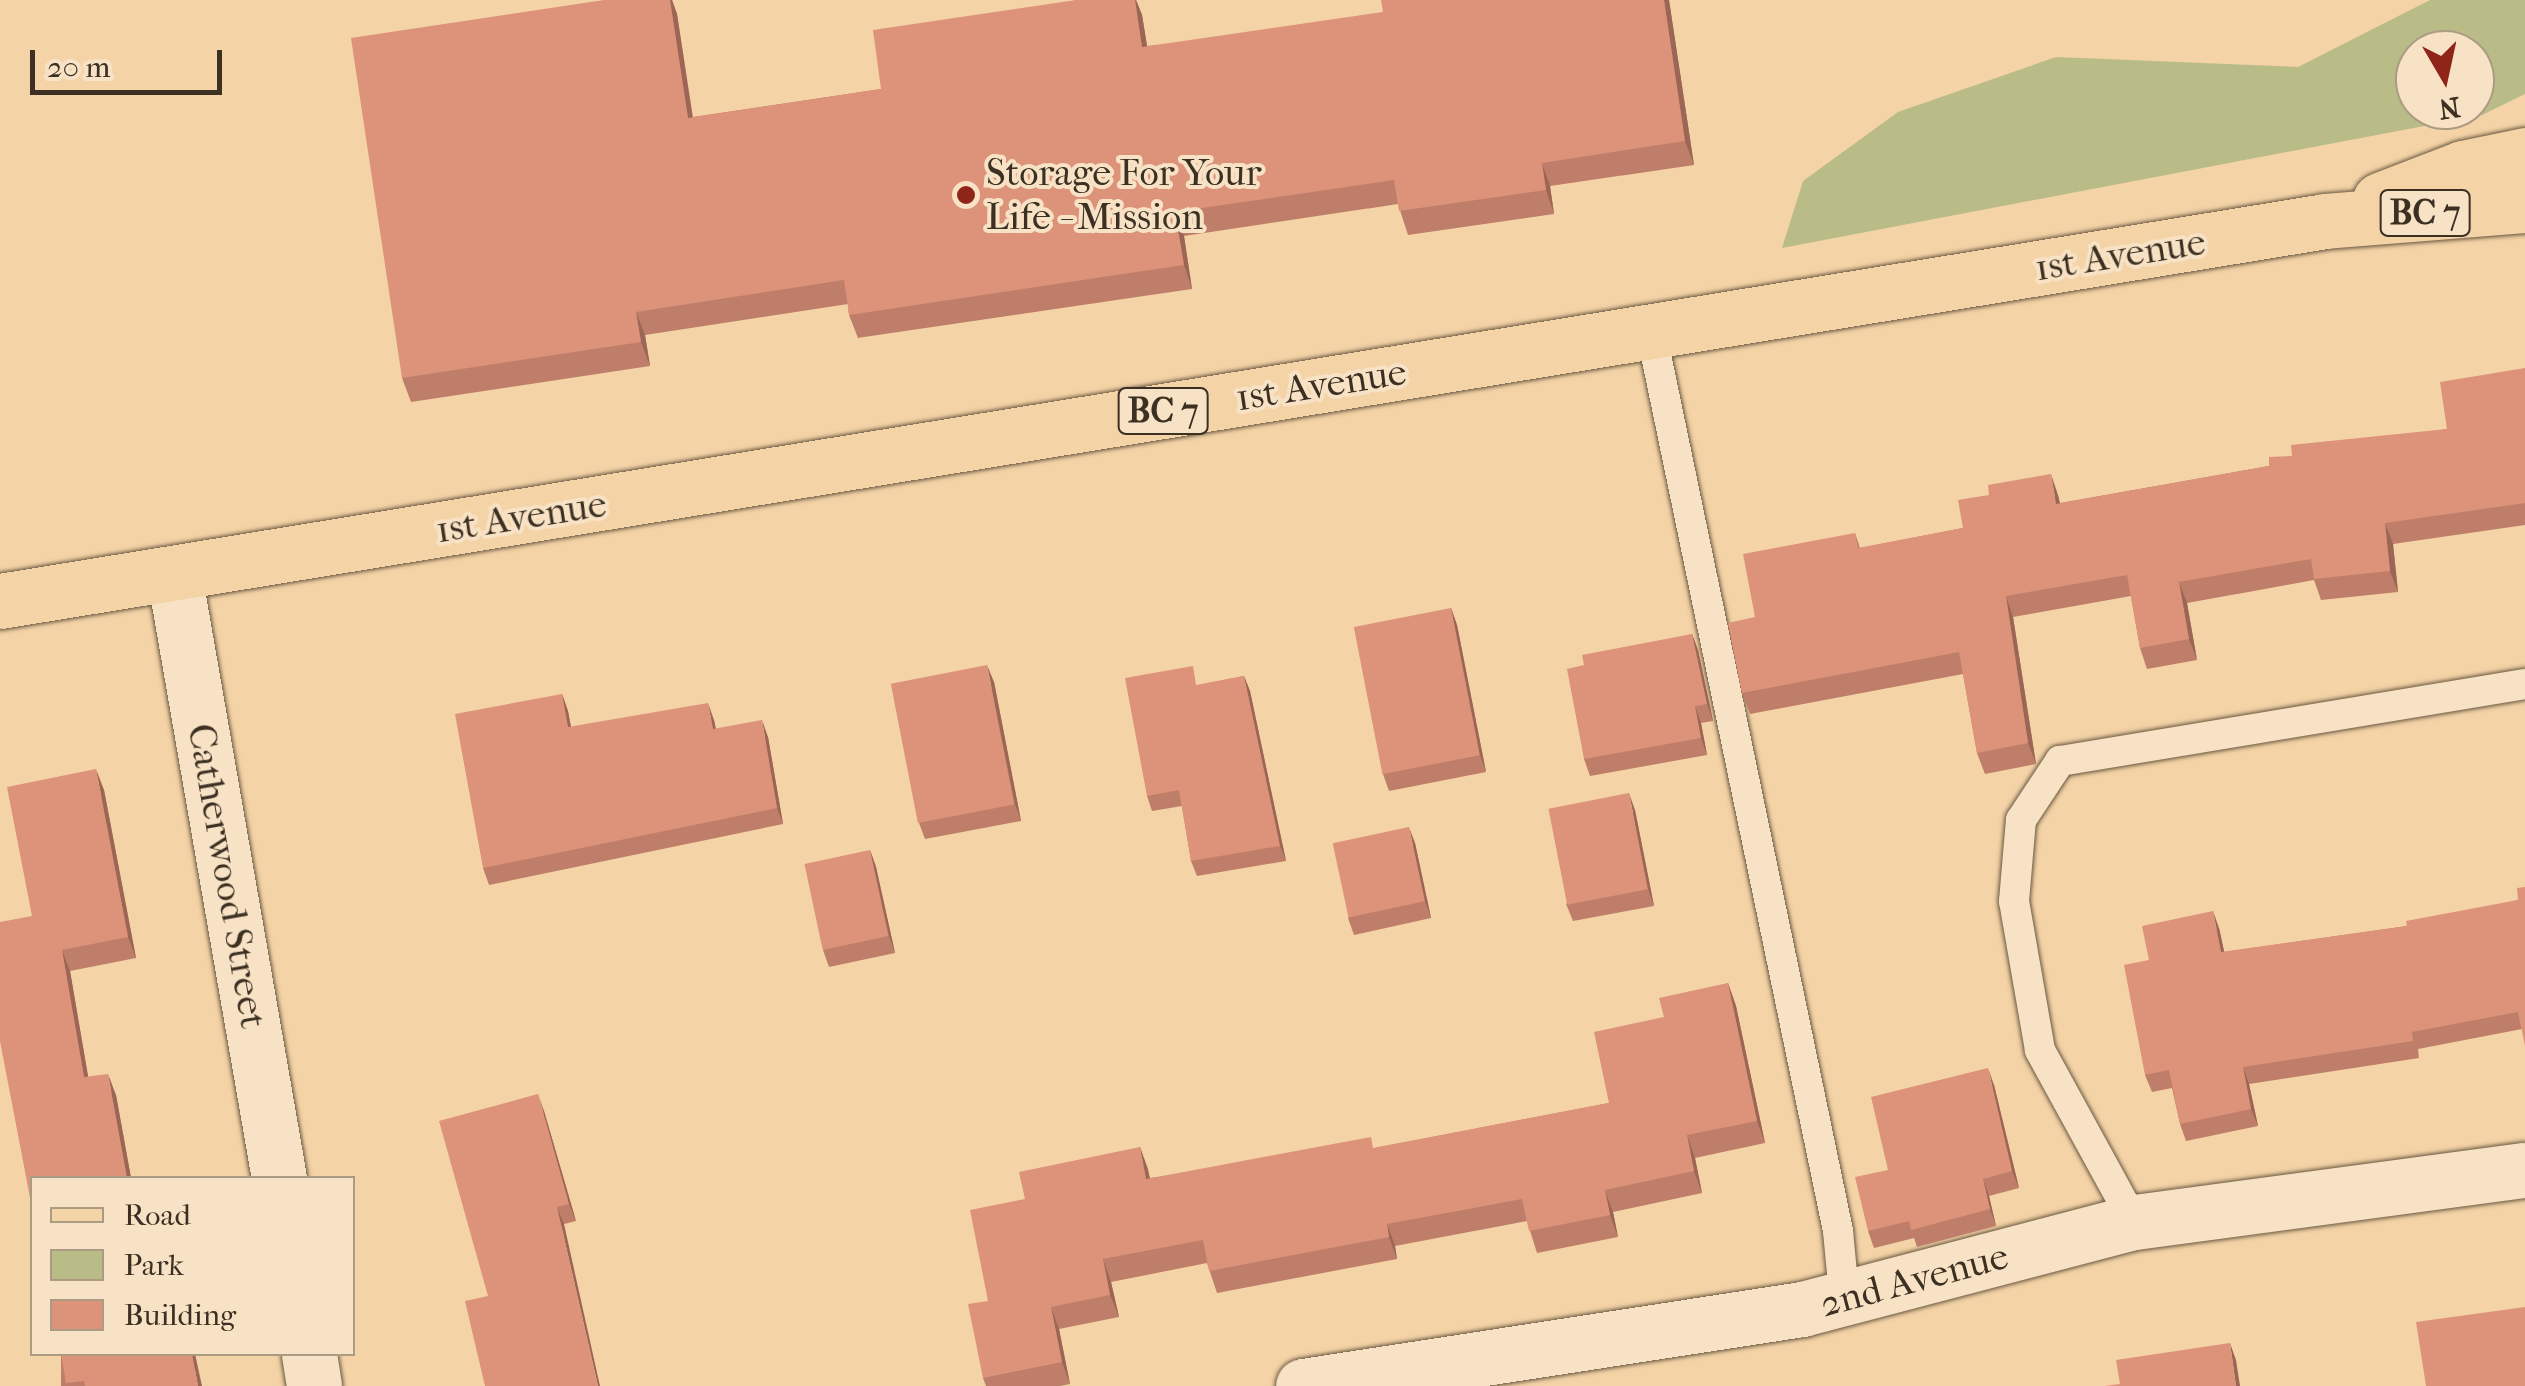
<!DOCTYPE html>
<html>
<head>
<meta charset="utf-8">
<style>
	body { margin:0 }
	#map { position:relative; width:2525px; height:1386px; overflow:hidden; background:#f4d3a6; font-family:"IM FELL French Canon",serif }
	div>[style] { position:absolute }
	.green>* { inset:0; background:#babc88 }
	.roads { filter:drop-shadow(0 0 2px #695942) drop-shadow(0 0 2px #695942) }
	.lane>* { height:30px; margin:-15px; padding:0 15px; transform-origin:15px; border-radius:15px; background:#f8e2c5 }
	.street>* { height:55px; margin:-27.5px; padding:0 27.5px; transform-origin:27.5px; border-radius:27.5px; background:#f8e2c5 }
	.primary>* { height:55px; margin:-27.5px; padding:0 27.5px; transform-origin:27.5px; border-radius:27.5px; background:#f4d3a6 }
	.wall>* { inset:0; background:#be7e69; transform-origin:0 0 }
	.shaded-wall>* { inset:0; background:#9b6655 }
	.building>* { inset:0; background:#dd927a; transform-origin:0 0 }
	.dots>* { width:28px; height:28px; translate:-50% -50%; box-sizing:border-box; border:5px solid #f8e2c5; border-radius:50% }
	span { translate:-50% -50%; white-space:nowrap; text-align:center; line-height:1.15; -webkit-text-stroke:8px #f8e2c5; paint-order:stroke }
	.shield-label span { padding:2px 8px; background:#f8e2c5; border:2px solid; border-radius:8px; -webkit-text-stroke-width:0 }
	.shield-label { font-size:35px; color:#3b3021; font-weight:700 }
	.poi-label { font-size:38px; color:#3b3021 }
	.left { translate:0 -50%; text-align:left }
	.street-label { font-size:38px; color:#3b3021 }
	.legend { position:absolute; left:30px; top:1176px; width:325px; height:180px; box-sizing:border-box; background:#f8e2c5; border:2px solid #ac9b83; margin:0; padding:12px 18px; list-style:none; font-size:30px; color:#3b3021 }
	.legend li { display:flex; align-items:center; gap:20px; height:50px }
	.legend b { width:50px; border:2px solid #ac9b83 }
	.north { position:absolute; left:2395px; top:30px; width:100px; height:100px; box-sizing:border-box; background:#f8e2c5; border:2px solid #ac9b83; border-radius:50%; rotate:171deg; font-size:28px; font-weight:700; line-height:40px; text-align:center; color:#3b3021 }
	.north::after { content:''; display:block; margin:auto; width:35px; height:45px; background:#8f2418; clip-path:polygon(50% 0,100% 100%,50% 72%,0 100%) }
	.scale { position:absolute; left:30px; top:50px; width:192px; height:45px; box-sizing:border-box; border:5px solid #3b3021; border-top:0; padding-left:12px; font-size:30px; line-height:35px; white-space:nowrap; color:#3b3021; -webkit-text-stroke:8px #f8e2c5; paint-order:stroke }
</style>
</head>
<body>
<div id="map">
	<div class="green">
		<div style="clip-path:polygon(evenodd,2430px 0,2525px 0,2525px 94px,2482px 115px,1782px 248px,1803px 181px,1898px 112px,2056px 57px,2298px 67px,2430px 0,2415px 50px,2475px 50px,2475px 110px,2415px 110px,2415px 50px)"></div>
	</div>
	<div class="roads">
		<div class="lane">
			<div style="left:1651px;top:331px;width:919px;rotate:78.26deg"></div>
			<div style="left:1838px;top:1231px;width:53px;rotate:84.6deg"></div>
			<div style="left:1843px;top:1284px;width:15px;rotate:101deg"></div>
			<div style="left:1840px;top:1299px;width:11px;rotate:165deg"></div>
			<div style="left:2134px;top:1222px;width:196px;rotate:-118.7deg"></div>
			<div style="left:2040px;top:1050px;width:151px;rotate:-99.9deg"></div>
			<div style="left:2014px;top:901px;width:81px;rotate:-85.1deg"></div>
			<div style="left:2021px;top:820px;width:71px;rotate:-56.5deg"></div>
			<div style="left:2060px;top:761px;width:471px;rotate:-9.4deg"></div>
		</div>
		<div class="street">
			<div style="left:174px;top:574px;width:613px;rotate:80.14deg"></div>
			<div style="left:309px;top:1354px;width:32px;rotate:81deg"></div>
			<div style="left:1303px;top:1386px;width:505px;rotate:-8.77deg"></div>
			<div style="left:1802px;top:1309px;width:343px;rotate:-14.7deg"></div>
			<div style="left:2134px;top:1222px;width:394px;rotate:-7.6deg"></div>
		</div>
		<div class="primary">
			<div style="left:2380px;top:200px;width:89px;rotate:-21.1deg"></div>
			<div style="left:2463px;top:168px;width:63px;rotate:-11.8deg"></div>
			<div style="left:0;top:601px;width:2356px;rotate:-9.28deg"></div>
			<div style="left:2325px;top:221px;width:201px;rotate:-4.6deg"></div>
		</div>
	</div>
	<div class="wall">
		<div style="clip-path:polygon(604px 0,672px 0,677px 14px,693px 117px,881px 89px,1076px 0,1136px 0,1142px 15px,1147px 46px,1669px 0,1694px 165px,1550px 186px,1554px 214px,1408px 235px,1398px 204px,1184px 236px,1192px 289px,858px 338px,849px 315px,848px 304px,645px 335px,650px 366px,411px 402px,402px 378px)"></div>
		<div style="clip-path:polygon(2525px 368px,2525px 525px,2393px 544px,2398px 592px,2321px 600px,2314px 580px,2187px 603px,2197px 660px,2147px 669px,2140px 648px,2131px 596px,2013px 617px,2036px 764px,1985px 774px,1977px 753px,1963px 674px,1750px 714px,1742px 693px,1755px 617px,1855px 533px,1860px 548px,1963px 528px,2058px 495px,2060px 503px,2269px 466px,2292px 456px,2447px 429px)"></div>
		<div style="clip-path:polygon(1451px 608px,1457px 625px,1486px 772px,1389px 791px,1383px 774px)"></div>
		<div style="clip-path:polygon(1692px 634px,1698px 650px,1713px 721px,1701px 723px,1707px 755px,1590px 776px,1584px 759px,1584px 665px)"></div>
		<div style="clip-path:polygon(1244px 676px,1250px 691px,1286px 861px,1197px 876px,1191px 861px,1182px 806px,1152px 811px,1147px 796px,1199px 685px)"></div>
		<div style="clip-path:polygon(994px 682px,1021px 821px,925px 839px,919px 823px)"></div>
		<div style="clip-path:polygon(562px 694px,568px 711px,571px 727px,714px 720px,716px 729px,768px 737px,783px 824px,489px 885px,483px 868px)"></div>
		<div style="clip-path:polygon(104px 790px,136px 958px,70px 971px,88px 1077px,116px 1095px,131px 1178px,32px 1178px,32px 916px)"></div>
		<div style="clip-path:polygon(1635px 810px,1654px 906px,1573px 921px,1566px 904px)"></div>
		<div style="clip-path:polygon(1415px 843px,1431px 918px,1354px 935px,1348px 918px)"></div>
		<div style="clip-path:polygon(870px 850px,876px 867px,895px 953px,829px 967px,823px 950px)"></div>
		<div style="clip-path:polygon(2518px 900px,2522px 1029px,2418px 1049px,2419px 1058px,2249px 1084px,2258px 1126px,2186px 1141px,2180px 1124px,2172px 1088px,2152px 1092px,2145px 1075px,2149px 960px,2219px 928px,2224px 952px,2407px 926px)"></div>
		<div style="clip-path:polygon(1728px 983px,1736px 1006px,1765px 1143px,1695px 1158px,1702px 1193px,1613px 1212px,1618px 1237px,1537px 1253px,1527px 1221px,1395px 1246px,1397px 1259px,1217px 1293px,1207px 1263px,1111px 1282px,1119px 1317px,1059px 1329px,1070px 1384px,1060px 1386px,986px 1386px,983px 1378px,988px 1301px,1025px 1199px,1140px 1147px,1150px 1178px,1375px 1148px,1609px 1103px,1664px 1017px)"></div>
		<div style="clip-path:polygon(1994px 1085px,2019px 1188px,1989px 1196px,1996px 1226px,1917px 1247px,1914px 1238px,1874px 1248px,1868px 1231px,1888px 1170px)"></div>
		<div style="clip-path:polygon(544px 1111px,576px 1221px,564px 1224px,488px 1296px)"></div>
		<div style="left:61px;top:1354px;width:134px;height:33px"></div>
	</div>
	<div class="shaded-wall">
		<div style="clip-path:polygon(670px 0,672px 0,677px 14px,696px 141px,688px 118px)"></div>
		<div style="clip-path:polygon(1135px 0,1136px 0,1142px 15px,1151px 70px,1142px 47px)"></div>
		<div style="clip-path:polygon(1664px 0,1669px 0,1694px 165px,1685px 141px)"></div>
		<div style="clip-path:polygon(1542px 163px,1550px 186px,1554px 214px,1546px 190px)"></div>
		<div style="clip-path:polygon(1175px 212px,1184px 236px,1192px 289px,1184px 265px)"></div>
		<div style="clip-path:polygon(636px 312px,645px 335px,650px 366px,641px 342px)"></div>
		<div style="clip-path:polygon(2051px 474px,2058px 495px,2064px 524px,2056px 504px)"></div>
		<div style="clip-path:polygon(2385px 523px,2393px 544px,2398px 592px,2390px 571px)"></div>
		<div style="clip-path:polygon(2179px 582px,2187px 603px,2197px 660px,2189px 639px)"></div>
		<div style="clip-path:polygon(2006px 596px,2013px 617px,2036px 764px,2028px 743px)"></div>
		<div style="clip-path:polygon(1451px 608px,1457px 625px,1486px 772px,1480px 755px)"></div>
		<div style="clip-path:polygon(1692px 634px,1698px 650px,1713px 721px,1707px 704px)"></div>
		<div style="clip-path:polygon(987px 665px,994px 682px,1021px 821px,1015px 804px)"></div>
		<div style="clip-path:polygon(1244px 676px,1250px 691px,1286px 861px,1280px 846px)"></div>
		<div style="clip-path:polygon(562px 694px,568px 711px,574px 744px,568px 727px)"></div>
		<div style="clip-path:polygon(708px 703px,714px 720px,719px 746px,713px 729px)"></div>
		<div style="clip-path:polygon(1695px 706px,1701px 723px,1707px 755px,1701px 738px)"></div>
		<div style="clip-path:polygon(762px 720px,768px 737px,783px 824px,777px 808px)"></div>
		<div style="clip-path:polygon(96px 769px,104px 790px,136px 958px,128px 937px)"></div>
		<div style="clip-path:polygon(1629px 793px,1635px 810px,1654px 906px,1648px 889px)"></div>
		<div style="clip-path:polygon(1409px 827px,1415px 843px,1431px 918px,1425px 901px)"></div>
		<div style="clip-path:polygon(870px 850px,876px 867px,895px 953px,889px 936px)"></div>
		<div style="clip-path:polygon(2213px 911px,2219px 928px,2228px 969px,2221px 952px)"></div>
		<div style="clip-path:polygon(62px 950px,70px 971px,92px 1099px,84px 1077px)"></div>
		<div style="clip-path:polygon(1728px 983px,1736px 1006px,1765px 1143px,1757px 1121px)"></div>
		<div style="clip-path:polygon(2243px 1067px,2249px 1084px,2258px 1126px,2251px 1109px)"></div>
		<div style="clip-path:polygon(1988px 1068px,1994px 1085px,2019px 1188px,2012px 1171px)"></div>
		<div style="clip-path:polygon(108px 1074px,116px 1095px,131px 1178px,127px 1178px)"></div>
		<div style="clip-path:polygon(538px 1094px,544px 1111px,576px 1221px,569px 1204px)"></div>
		<div style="clip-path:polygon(1687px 1135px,1695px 1158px,1702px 1193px,1694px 1171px)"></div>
		<div style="clip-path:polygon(1140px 1147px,1148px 1169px,1154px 1201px,1146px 1179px)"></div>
		<div style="clip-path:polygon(1983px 1179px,1989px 1196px,1996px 1226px,1990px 1209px)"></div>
		<div style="clip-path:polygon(1605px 1190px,1613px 1212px,1618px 1237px,1610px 1215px)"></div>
		<div style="clip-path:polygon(557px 1207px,564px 1224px,600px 1386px,598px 1386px)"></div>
		<div style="clip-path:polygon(1387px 1224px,1395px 1246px,1397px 1259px,1389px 1237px)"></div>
		<div style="clip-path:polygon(1103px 1259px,1111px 1282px,1119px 1317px,1110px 1295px)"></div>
		<div style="clip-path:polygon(1051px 1307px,1059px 1329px,1070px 1384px,1062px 1362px)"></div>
		<div style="clip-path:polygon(2230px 1343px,2236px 1360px,2240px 1386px,2236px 1386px)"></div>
		<div style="clip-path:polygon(192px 1354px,195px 1354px,202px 1386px,198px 1386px)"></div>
	</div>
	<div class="building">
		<div style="clip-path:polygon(604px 0,670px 0,688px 118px,881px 89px,873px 30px,1076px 0,1135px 0,1142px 47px,1383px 12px,1381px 0,1664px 0,1685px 141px,1542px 163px,1546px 190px,1399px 211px,1394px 180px,1175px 212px,1184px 265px,849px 315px,844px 280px,636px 312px,641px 342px,402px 378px,351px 38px)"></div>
		<div style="clip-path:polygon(2525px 368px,2525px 503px,2385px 523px,2390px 571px,2314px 579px,2311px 559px,2179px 582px,2189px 639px,2140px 648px,2127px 575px,2006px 596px,2028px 743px,1977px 753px,1959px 652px,1742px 693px,1728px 623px,1755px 617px,1743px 554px,1855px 533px,1858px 548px,1963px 528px,1958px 500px,1989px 495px,1988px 485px,2051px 474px,2056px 504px,2269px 466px,2269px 457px,2292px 456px,2291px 445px,2447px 429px,2440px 382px)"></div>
		<div style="left:1451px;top:608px;width:150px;height:99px;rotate:79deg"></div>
		<div style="clip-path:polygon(1692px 634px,1707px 704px,1695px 706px,1701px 738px,1584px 759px,1567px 669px,1584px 665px,1582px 655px)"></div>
		<div style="left:987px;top:665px;width:142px;height:98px;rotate:79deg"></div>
		<div style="clip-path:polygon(1193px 666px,1196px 685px,1244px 676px,1280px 846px,1191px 861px,1179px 790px,1147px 796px,1125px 678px)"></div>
		<div style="clip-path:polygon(562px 694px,568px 727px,708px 703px,713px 729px,762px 720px,777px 808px,483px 868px,455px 714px)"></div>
		<div style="clip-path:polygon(96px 769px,128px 937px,62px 950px,84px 1077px,108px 1074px,127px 1178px,32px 1178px,32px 1208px,0 1041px,0 922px,32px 916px,7px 787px)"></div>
		<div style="left:1629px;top:793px;width:98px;height:82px;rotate:79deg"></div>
		<div style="left:1409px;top:827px;width:76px;height:78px;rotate:78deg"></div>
		<div style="left:870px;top:850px;width:88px;height:67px;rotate:78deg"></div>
		<div style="clip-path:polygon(2525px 887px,2525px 1046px,2518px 1012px,2412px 1032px,2413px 1041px,2243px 1067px,2251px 1109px,2180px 1124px,2169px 1070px,2145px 1075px,2124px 965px,2149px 960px,2142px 926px,2213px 911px,2221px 952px,2407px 926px,2406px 921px,2518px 900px,2517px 888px)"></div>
		<div style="clip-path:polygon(1728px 983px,1757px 1121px,1687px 1135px,1694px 1171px,1605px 1190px,1610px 1215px,1529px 1231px,1522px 1199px,1387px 1224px,1389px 1237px,1209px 1271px,1203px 1240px,1103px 1259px,1110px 1295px,1051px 1307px,1062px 1362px,983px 1378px,968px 1304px,988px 1301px,970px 1210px,1025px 1199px,1019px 1172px,1140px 1147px,1146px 1179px,1371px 1137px,1373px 1148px,1609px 1103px,1594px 1032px,1664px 1017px,1659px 998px)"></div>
		<div style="clip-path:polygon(1988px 1068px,2012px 1171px,1983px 1179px,1990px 1209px,1911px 1230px,1909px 1221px,1868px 1231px,1855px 1177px,1888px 1170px,1871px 1097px)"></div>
		<div style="clip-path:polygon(538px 1094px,569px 1204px,557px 1207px,598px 1386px,485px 1386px,465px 1301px,488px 1296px,439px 1121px)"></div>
		<div style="clip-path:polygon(2525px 1307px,2525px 1386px,2426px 1386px,2416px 1322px)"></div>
		<div style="clip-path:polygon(2230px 1343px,2236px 1386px,2105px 1386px,2120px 1384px,2116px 1360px)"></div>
		<div style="clip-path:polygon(61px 1354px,192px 1354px,198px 1386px,85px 1386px,84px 1381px,66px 1383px)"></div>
	</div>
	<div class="dots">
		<div style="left:966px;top:195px;background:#8f2418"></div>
	</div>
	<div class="shield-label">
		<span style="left:2425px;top:213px">BC 7</span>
		<span style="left:1163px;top:411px">BC 7</span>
	</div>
	<div class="poi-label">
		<span class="left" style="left:986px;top:195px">Storage For Your<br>Life - Mission</span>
	</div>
	<div class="street-label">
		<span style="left:2120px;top:255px;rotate:-9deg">1st Avenue</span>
		<span style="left:1321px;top:385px;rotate:-9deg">1st Avenue</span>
		<span style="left:521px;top:517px;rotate:-9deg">1st Avenue</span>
		<span style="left:227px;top:876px;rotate:80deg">Catherwood Street</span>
		<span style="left:1914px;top:1280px;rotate:-15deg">2nd Avenue</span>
	</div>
	<ul class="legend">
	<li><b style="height:12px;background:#f4d3a6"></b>Road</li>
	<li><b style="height:28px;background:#babc88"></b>Park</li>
	<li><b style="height:28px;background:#dd927a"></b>Building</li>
	</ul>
	<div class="north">N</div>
	<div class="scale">20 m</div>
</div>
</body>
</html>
